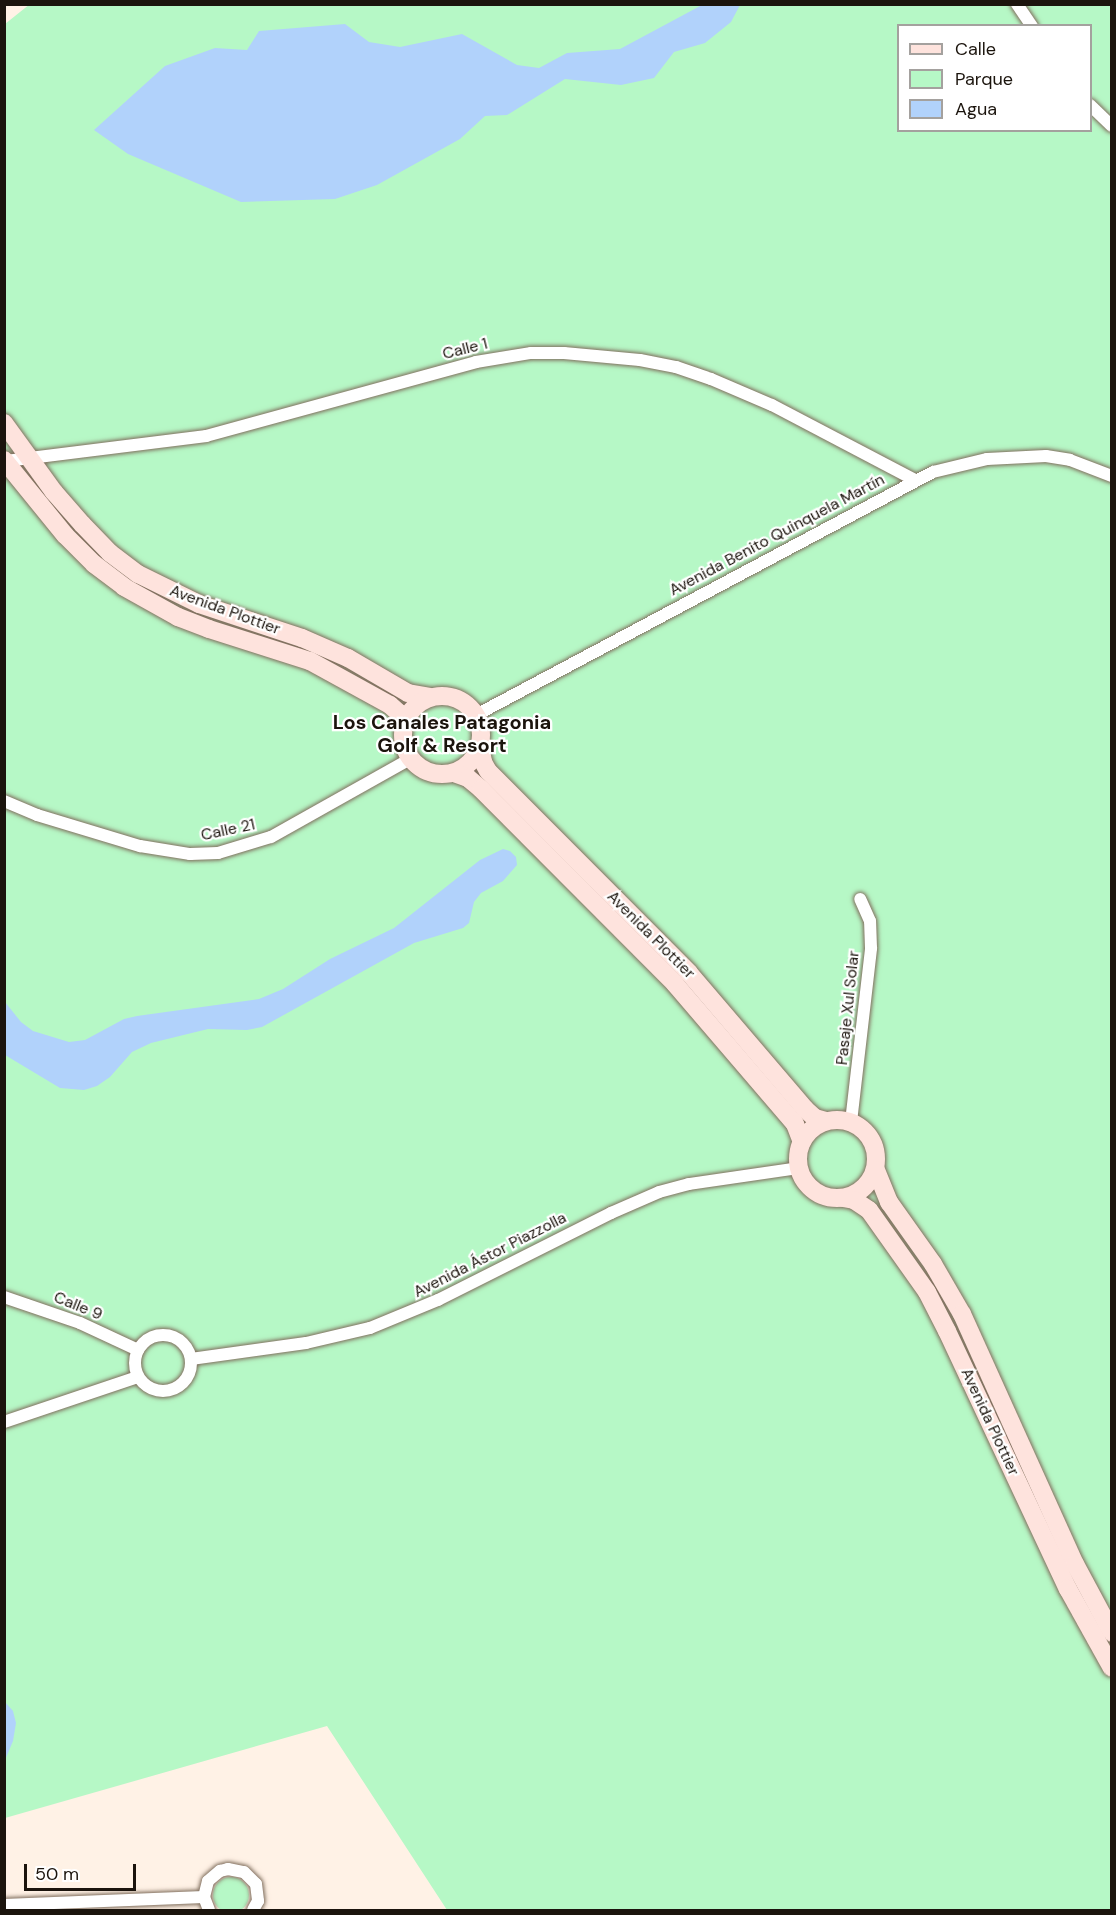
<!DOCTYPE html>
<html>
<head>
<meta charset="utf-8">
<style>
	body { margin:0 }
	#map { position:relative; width:1116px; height:1915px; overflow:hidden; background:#fff2e6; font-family:"DM Sans",sans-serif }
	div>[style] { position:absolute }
	.green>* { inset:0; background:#b6f8c6 }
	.round { border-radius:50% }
	.water>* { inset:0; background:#b1d2fb }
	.roads { filter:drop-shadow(0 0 2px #816f5e) drop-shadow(0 0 2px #816f5e) }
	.street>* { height:12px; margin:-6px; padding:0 6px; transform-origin:6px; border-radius:6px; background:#fff }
	.street>.ring { margin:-6px; padding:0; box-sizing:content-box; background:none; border:12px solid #fff; border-radius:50% }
	.secondary>* { height:18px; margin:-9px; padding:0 9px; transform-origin:9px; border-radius:9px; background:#fee3dd }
	.secondary>.ring { margin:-9px; padding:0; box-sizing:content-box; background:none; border:18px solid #fee3dd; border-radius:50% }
	span { translate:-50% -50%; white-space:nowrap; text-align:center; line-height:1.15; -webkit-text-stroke:4.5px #fff; paint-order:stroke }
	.street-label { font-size:16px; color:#1b140d }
	.quarter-label { font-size:20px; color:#1b140d; font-weight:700 }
	.frame { position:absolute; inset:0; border:6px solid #1b140d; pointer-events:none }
	.legend { position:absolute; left:897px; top:24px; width:195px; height:108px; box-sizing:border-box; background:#fff; border:2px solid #a4a19e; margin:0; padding:8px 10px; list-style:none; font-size:18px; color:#1b140d }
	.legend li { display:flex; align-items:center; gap:12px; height:30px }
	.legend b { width:30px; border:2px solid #a4a19e }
	.scale { position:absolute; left:24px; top:1864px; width:112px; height:27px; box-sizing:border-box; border:3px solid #1b140d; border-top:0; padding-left:8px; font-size:18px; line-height:21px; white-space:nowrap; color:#1b140d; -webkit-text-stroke:4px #fff; paint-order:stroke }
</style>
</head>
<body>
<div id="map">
	<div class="green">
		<div style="clip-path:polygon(evenodd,30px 4px,1111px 5px,1111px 1910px,447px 1910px,327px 1726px,5px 1818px,5px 24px,30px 4px,898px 26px,1090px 26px,1090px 130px,898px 130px,898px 26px)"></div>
		<div class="round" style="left:213px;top:1877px;width:36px;height:36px"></div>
	</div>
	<div class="water">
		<div style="clip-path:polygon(702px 5px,740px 5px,731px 22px,705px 43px,674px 52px,654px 78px,621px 85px,565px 79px,507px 115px,485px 116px,460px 139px,377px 185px,335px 199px,241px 202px,128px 154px,94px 130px,165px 66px,215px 48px,247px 50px,259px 31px,345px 24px,369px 42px,400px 47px,462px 34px,517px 65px,539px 68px,567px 53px,620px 49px)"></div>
		<div style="clip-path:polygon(503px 849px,510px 851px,516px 857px,517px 865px,503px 881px,481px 893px,474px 902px,469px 923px,463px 928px,414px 943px,262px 1027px,247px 1030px,208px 1029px,151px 1043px,132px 1052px,110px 1077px,97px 1086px,84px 1090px,60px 1088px,5px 1055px,5px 1002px,21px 1022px,33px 1031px,69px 1042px,85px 1040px,124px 1019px,137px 1016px,259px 999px,283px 989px,330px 959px,394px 928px,480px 860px)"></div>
		<div style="clip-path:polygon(5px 1702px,13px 1711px,16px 1723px,13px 1741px,5px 1760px)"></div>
	</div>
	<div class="roads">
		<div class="street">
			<div style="left:1017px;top:4px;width:27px;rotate:56deg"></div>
			<div style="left:1090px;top:105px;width:30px;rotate:44deg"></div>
			<div style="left:6px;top:461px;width:202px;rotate:-7.1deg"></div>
			<div style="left:206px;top:436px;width:280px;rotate:-15.3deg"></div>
			<div style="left:476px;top:362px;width:56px;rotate:-9.3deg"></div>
			<div style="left:531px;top:353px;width:33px"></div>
			<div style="left:564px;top:353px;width:76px;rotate:5.3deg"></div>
			<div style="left:640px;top:360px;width:37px;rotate:11deg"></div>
			<div style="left:676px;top:367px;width:37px;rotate:19deg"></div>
			<div style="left:711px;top:379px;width:66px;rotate:23.1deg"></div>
			<div style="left:772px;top:405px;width:161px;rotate:27.7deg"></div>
			<div style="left:476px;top:715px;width:518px;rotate:-28deg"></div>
			<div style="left:933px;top:472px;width:56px;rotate:-13.5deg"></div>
			<div style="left:987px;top:459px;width:59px;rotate:-2.9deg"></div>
			<div style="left:1046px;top:456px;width:24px;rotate:9deg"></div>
			<div style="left:1070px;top:460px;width:45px;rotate:20.9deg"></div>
			<div style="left:4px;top:801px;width:36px;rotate:23deg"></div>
			<div style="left:37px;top:815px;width:108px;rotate:16.8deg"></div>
			<div style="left:140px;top:846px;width:51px;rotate:9.1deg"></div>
			<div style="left:190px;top:854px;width:28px;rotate:-2deg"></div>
			<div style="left:218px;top:853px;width:55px;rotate:-16.8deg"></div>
			<div style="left:271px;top:837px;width:159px;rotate:-29.3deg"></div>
			<div style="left:851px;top:1122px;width:175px;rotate:-83.4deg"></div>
			<div style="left:871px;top:948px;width:27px;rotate:-92deg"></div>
			<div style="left:870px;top:921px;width:24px;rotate:-114deg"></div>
			<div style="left:4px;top:1297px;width:80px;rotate:18.9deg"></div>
			<div style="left:80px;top:1323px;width:64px;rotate:25deg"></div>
			<div class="ring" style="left:135px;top:1335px;width:44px;height:44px"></div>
			<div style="left:191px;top:1359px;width:116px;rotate:-7.9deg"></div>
			<div style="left:306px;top:1343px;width:66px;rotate:-13.2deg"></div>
			<div style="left:370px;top:1328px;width:74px;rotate:-22.4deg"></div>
			<div style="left:438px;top:1300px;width:194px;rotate:-26.7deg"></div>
			<div style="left:611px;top:1213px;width:52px;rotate:-23.6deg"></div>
			<div style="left:659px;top:1192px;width:31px;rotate:-15deg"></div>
			<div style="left:689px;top:1184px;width:111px;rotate:-8.3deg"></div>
			<div style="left:4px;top:1422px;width:141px;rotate:-18.6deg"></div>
			<div style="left:4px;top:1905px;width:200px;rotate:-2.3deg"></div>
			<div style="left:209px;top:1910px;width:14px;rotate:-111deg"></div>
			<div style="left:204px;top:1897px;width:16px;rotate:-76deg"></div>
			<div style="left:208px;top:1881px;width:16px;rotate:-40deg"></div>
			<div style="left:220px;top:1871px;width:8px;rotate:-14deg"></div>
			<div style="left:228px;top:1869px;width:16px;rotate:11deg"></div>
			<div style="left:244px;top:1872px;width:17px;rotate:45deg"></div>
			<div style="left:256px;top:1884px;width:17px;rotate:83deg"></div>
			<div style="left:258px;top:1901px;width:10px;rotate:119deg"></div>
		</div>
		<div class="secondary">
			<div style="left:4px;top:423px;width:85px;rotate:54.1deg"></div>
			<div style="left:54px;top:492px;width:43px;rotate:48.8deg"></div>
			<div style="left:82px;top:524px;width:40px;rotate:46deg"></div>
			<div style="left:110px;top:553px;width:35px;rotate:37deg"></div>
			<div style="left:138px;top:574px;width:68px;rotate:26.2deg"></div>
			<div style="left:199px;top:604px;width:108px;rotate:18.3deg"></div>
			<div style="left:302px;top:638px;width:50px;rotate:23.5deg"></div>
			<div style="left:348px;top:658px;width:69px;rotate:30.3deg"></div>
			<div style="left:408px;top:693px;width:22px;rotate:10deg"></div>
			<div style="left:4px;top:460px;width:97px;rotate:50.9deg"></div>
			<div style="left:65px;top:535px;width:41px;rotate:45deg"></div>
			<div style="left:94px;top:564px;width:38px;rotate:37deg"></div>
			<div style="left:124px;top:587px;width:62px;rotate:29.1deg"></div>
			<div style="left:178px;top:617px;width:33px;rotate:21deg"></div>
			<div style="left:209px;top:629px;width:106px;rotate:17.6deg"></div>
			<div style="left:310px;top:661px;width:91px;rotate:28.8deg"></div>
			<div style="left:390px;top:705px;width:12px;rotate:42deg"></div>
			<div style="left:399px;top:713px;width:12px;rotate:66deg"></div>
			<div class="ring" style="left:403px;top:696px;width:60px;height:60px"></div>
			<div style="left:480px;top:746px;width:16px;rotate:79deg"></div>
			<div style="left:483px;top:762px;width:10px;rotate:61deg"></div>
			<div style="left:488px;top:771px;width:285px;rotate:45.1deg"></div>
			<div style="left:689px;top:973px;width:179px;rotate:49.5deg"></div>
			<div style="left:805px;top:1109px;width:13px;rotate:42deg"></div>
			<div style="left:815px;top:1118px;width:11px;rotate:15deg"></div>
			<div style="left:454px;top:773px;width:15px;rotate:20deg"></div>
			<div style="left:468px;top:778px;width:17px;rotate:40deg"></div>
			<div style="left:481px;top:789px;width:275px;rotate:45.1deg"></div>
			<div style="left:675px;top:984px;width:184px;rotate:49.4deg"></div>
			<div style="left:795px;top:1124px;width:19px;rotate:69deg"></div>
			<div class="ring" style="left:798px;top:1120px;width:60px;height:60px"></div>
			<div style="left:876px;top:1170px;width:35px;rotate:68deg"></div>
			<div style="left:889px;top:1202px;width:76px;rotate:54.6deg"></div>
			<div style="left:933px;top:1264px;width:58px;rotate:59.9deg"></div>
			<div style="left:962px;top:1314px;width:274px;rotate:65.7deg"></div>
			<div style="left:1075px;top:1564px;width:78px;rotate:61.8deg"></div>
			<div style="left:843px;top:1198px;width:11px;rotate:10deg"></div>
			<div style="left:854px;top:1200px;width:18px;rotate:34deg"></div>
			<div style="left:869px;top:1210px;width:100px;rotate:54.7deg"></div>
			<div style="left:927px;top:1292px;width:44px;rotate:62.9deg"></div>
			<div style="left:947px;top:1331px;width:285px;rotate:64.9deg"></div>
			<div style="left:1068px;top:1589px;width:90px;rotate:60.9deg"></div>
		</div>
	</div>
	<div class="street-label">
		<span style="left:465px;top:349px;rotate:-14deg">Calle 1</span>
		<span style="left:777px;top:535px;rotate:-28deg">Avenida Benito Quinquela Martín</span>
		<span style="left:225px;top:610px;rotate:20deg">Avenida Plottier</span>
		<span style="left:228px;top:830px;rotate:-12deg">Calle 21</span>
		<span style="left:651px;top:935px;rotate:45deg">Avenida Plottier</span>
		<span style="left:848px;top:1008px;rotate:-84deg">Pasaje Xul Solar</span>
		<span style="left:490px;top:1255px;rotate:-27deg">Avenida Ástor Piazzolla</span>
		<span style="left:78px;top:1306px;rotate:22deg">Calle 9</span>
		<span style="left:990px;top:1422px;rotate:65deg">Avenida Plottier</span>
	</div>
	<div class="quarter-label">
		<span style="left:442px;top:734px">Los Canales Patagonia<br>Golf &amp; Resort</span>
	</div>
	<div class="frame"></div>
	<ul class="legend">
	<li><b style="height:8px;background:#fee3dd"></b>Calle</li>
	<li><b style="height:16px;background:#b6f8c6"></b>Parque</li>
	<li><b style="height:16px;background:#b1d2fb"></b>Agua</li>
	</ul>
	<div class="scale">50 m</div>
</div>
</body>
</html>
